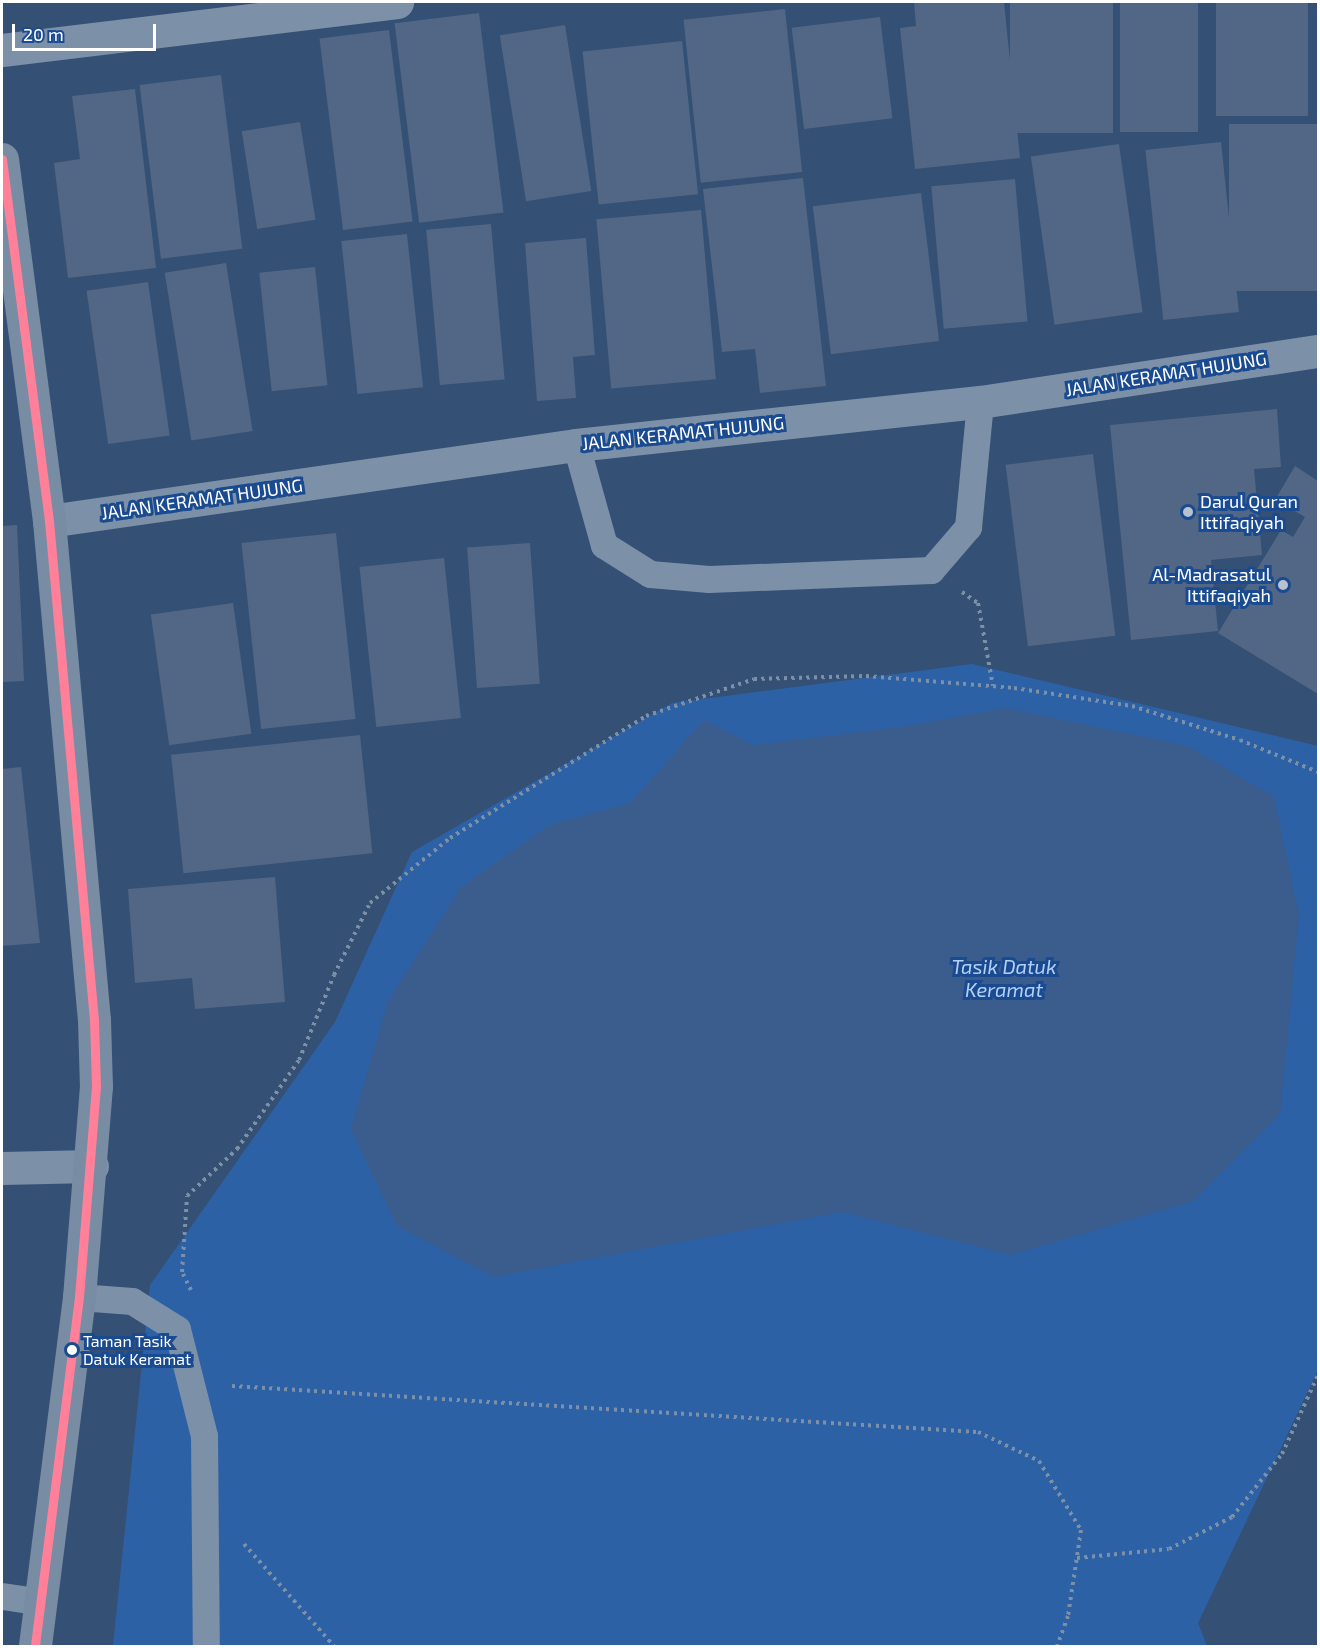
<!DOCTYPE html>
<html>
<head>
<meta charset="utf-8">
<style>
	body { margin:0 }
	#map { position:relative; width:1320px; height:1648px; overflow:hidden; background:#355075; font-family:"Exo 2",sans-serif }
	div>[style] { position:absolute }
	.green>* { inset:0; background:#2d61a6 }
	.water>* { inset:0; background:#3a5d8e }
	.building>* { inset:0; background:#516785; transform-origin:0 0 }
	.path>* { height:4px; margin-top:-2px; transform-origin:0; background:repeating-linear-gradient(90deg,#7c90a8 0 3px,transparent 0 7.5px) }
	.lane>* { height:27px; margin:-13.5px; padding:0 13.5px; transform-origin:13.5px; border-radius:13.5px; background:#7c90a8 }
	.street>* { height:33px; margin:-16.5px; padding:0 16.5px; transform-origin:16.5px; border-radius:16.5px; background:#7c90a8 }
	.secondary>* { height:33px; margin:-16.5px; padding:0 16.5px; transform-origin:16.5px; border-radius:16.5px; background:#788ca4 }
	.bus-1>* { height:9px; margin:-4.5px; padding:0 4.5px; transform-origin:4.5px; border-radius:4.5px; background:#ff8098 }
	.dots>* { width:16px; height:16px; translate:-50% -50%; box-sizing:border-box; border:3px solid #1a4b90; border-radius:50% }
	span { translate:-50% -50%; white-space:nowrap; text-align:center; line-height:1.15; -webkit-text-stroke:6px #1a4b90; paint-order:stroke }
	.bus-label { font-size:16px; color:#fff }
	.left { translate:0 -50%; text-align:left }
	.street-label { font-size:18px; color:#fff }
	.poi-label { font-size:18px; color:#fff }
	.right { translate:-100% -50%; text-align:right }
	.water-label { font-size:20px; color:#b4d0f6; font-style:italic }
	.frame { position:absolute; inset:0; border:3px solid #fff; pointer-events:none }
	.scale { position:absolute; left:12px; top:24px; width:144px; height:27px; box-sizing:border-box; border:3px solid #fff; border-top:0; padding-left:8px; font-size:18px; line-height:21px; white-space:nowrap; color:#fff; -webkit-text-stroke:4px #1a4b90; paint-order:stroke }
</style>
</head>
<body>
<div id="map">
	<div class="green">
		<div style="clip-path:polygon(972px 664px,1318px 746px,1318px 1370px,1198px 1623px,1207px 1646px,113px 1646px,150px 1285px,335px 1022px,412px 852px,672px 703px)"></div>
	</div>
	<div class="water">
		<div style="clip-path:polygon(1006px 708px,1188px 746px,1274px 797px,1299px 915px,1280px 1114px,1194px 1201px,1011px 1255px,842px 1212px,494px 1277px,397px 1226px,351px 1129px,388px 1001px,461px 887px,549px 825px,630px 803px,704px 720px,753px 745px,901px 727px)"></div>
	</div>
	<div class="building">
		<div style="clip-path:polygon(914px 2px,1004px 2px,1020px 158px,915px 169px,900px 28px,916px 26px)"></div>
		<div style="left:1010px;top:2px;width:103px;height:131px"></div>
		<div style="left:1120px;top:2px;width:78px;height:130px"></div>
		<div style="left:1216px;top:2px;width:92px;height:114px"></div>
		<div style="left:785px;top:9px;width:164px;height:102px;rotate:84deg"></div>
		<div style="left:479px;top:13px;width:201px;height:85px;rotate:83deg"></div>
		<div style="left:880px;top:17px;width:102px;height:89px;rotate:83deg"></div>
		<div style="left:565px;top:25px;width:168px;height:66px;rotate:81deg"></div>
		<div style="left:389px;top:30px;width:193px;height:70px;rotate:83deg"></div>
		<div style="left:682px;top:41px;width:154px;height:100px;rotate:84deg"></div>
		<div style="left:221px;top:75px;width:175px;height:82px;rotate:83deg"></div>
		<div style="clip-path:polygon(135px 89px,156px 268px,68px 278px,54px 163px,80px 159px,72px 96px)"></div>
		<div style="left:300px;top:122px;width:99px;height:59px;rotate:81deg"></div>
		<div style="left:1317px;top:124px;width:167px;height:88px;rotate:90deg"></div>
		<div style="left:1221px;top:142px;width:171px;height:76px;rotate:84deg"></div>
		<div style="left:1119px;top:144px;width:170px;height:89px;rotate:82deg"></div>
		<div style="clip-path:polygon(803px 178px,826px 386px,760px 393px,755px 349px,722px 352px,703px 189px)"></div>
		<div style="left:1015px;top:179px;width:143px;height:84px;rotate:85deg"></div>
		<div style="left:921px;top:193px;width:149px;height:109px;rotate:83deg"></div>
		<div style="left:701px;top:210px;width:170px;height:105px;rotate:85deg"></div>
		<div style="left:491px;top:224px;width:156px;height:65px;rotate:85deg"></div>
		<div style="left:407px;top:234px;width:154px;height:66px;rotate:84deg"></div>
		<div style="clip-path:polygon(586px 238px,595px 355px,573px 357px,576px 398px,537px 401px,525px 243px)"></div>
		<div style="left:226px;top:263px;width:170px;height:62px;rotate:81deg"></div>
		<div style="left:315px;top:267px;width:119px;height:56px;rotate:84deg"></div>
		<div style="left:148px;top:282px;width:155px;height:62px;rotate:82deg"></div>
		<div style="clip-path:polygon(1277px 409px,1281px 467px,1254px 469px,1262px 555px,1211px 560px,1218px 631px,1131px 640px,1110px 425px)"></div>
		<div style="left:1093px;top:454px;width:183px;height:88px;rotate:83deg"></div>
		<div style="clip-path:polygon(1295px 466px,1318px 481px,1318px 694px,1218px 633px,1281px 530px,1293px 537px,1305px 517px,1275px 500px)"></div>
		<div style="clip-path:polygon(17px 525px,24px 681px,2px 682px,2px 526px)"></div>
		<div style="left:336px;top:533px;width:187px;height:95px;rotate:84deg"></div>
		<div style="left:530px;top:543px;width:141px;height:63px;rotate:86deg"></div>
		<div style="left:444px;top:558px;width:161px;height:85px;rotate:84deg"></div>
		<div style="left:233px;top:603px;width:132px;height:83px;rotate:82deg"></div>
		<div style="left:360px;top:735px;width:119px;height:190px;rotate:84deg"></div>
		<div style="clip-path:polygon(21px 767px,40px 943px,2px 946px,2px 769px)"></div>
		<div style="clip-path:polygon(275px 877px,285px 1002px,195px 1009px,192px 978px,135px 983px,128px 889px)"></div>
	</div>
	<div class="path">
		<div style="left:962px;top:592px;width:19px;rotate:35deg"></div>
		<div style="left:978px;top:603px;width:84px;rotate:79.8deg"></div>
		<div style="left:191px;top:1290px;width:20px;rotate:-117deg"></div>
		<div style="left:182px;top:1272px;width:76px;rotate:-86.2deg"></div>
		<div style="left:187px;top:1196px;width:69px;rotate:-43.2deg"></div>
		<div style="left:237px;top:1149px;width:108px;rotate:-55.1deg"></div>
		<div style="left:299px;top:1060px;width:92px;rotate:-67.6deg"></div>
		<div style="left:334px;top:975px;width:80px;rotate:-63.4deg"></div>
		<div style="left:370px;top:903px;width:103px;rotate:-39.1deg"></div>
		<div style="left:450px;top:838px;width:231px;rotate:-31.9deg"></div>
		<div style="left:646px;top:716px;width:114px;rotate:-18.9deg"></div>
		<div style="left:754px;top:679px;width:112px;rotate:-1.5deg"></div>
		<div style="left:866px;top:676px;width:148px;rotate:4.6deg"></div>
		<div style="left:1014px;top:688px;width:119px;rotate:8.7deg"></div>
		<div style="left:1132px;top:706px;width:113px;rotate:17.5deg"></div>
		<div style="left:1240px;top:740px;width:84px;rotate:22.3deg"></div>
		<div style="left:232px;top:1386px;width:747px;rotate:3.53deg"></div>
		<div style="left:978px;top:1432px;width:68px;rotate:25.4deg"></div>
		<div style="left:1039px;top:1461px;width:81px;rotate:58.7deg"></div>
		<div style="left:1081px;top:1530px;width:87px;rotate:98.6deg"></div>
		<div style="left:1068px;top:1616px;width:32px;rotate:110deg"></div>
		<div style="left:244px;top:1544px;width:136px;rotate:48.6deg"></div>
		<div style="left:1077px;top:1558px;width:92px;rotate:-5.6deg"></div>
		<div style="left:1169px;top:1549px;width:71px;rotate:-26.9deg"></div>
		<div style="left:1232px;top:1517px;width:80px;rotate:-51.6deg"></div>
		<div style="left:1282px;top:1454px;width:87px;rotate:-65.5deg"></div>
	</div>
	<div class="lane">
		<div style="left:576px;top:445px;width:104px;rotate:74.4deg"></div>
		<div style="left:604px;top:545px;width:54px;rotate:32.2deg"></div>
		<div style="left:650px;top:574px;width:59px;rotate:4.8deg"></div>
		<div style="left:709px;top:579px;width:222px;rotate:-2.3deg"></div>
		<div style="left:931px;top:570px;width:57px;rotate:-49.3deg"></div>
		<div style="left:968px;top:527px;width:126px;rotate:-84.5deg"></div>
		<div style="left:79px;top:1297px;width:53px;rotate:4.3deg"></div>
		<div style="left:132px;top:1301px;width:53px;rotate:31.9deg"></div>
		<div style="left:177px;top:1329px;width:110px;rotate:75.8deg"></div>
		<div style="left:204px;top:1436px;width:210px;rotate:89.5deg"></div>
		<div style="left:2px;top:1596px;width:40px;rotate:8.5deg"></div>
	</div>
	<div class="street">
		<div style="left:2px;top:50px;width:398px;rotate:-6.9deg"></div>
		<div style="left:49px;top:521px;width:532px;rotate:-8.21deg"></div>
		<div style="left:576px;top:445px;width:406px;rotate:-6.1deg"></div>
		<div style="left:980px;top:402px;width:342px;rotate:-8.6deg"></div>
		<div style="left:2px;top:1168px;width:90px;rotate:-1.3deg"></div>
	</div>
	<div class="secondary">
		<div style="left:2px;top:159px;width:365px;rotate:82.6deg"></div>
		<div style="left:49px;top:521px;width:501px;rotate:84.85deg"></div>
		<div style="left:94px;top:1020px;width:66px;rotate:88.3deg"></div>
		<div style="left:96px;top:1086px;width:212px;rotate:94.6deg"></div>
		<div style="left:79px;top:1297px;width:352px;rotate:97.2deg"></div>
	</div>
	<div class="bus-1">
		<div style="left:2px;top:159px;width:365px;rotate:82.6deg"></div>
		<div style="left:49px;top:521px;width:501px;rotate:84.85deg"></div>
		<div style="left:94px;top:1020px;width:66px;rotate:88.3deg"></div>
		<div style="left:96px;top:1086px;width:212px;rotate:94.6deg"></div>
		<div style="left:79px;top:1297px;width:352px;rotate:97.2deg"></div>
	</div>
	<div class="dots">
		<div style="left:1188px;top:512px;background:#b8c2cf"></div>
		<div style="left:1283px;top:585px;background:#b8c2cf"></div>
		<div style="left:72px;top:1350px;background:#fff"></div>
	</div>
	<div class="bus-label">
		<span class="left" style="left:83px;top:1350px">Taman Tasik<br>Datuk Keramat</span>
	</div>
	<div class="street-label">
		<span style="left:1166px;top:374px;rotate:-9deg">JALAN KERAMAT HUJUNG</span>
		<span style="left:683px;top:433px;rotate:-6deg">JALAN KERAMAT HUJUNG</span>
		<span style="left:202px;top:499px;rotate:-8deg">JALAN KERAMAT HUJUNG</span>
	</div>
	<div class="poi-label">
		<span class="left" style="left:1200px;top:512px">Darul Quran<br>Ittifaqiyah</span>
		<span class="right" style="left:1271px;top:585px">Al-Madrasatul<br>Ittifaqiyah</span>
	</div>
	<div class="water-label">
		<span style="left:1004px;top:978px">Tasik Datuk<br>Keramat</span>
	</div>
	<div class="frame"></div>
	<div class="scale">20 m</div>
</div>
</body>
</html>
